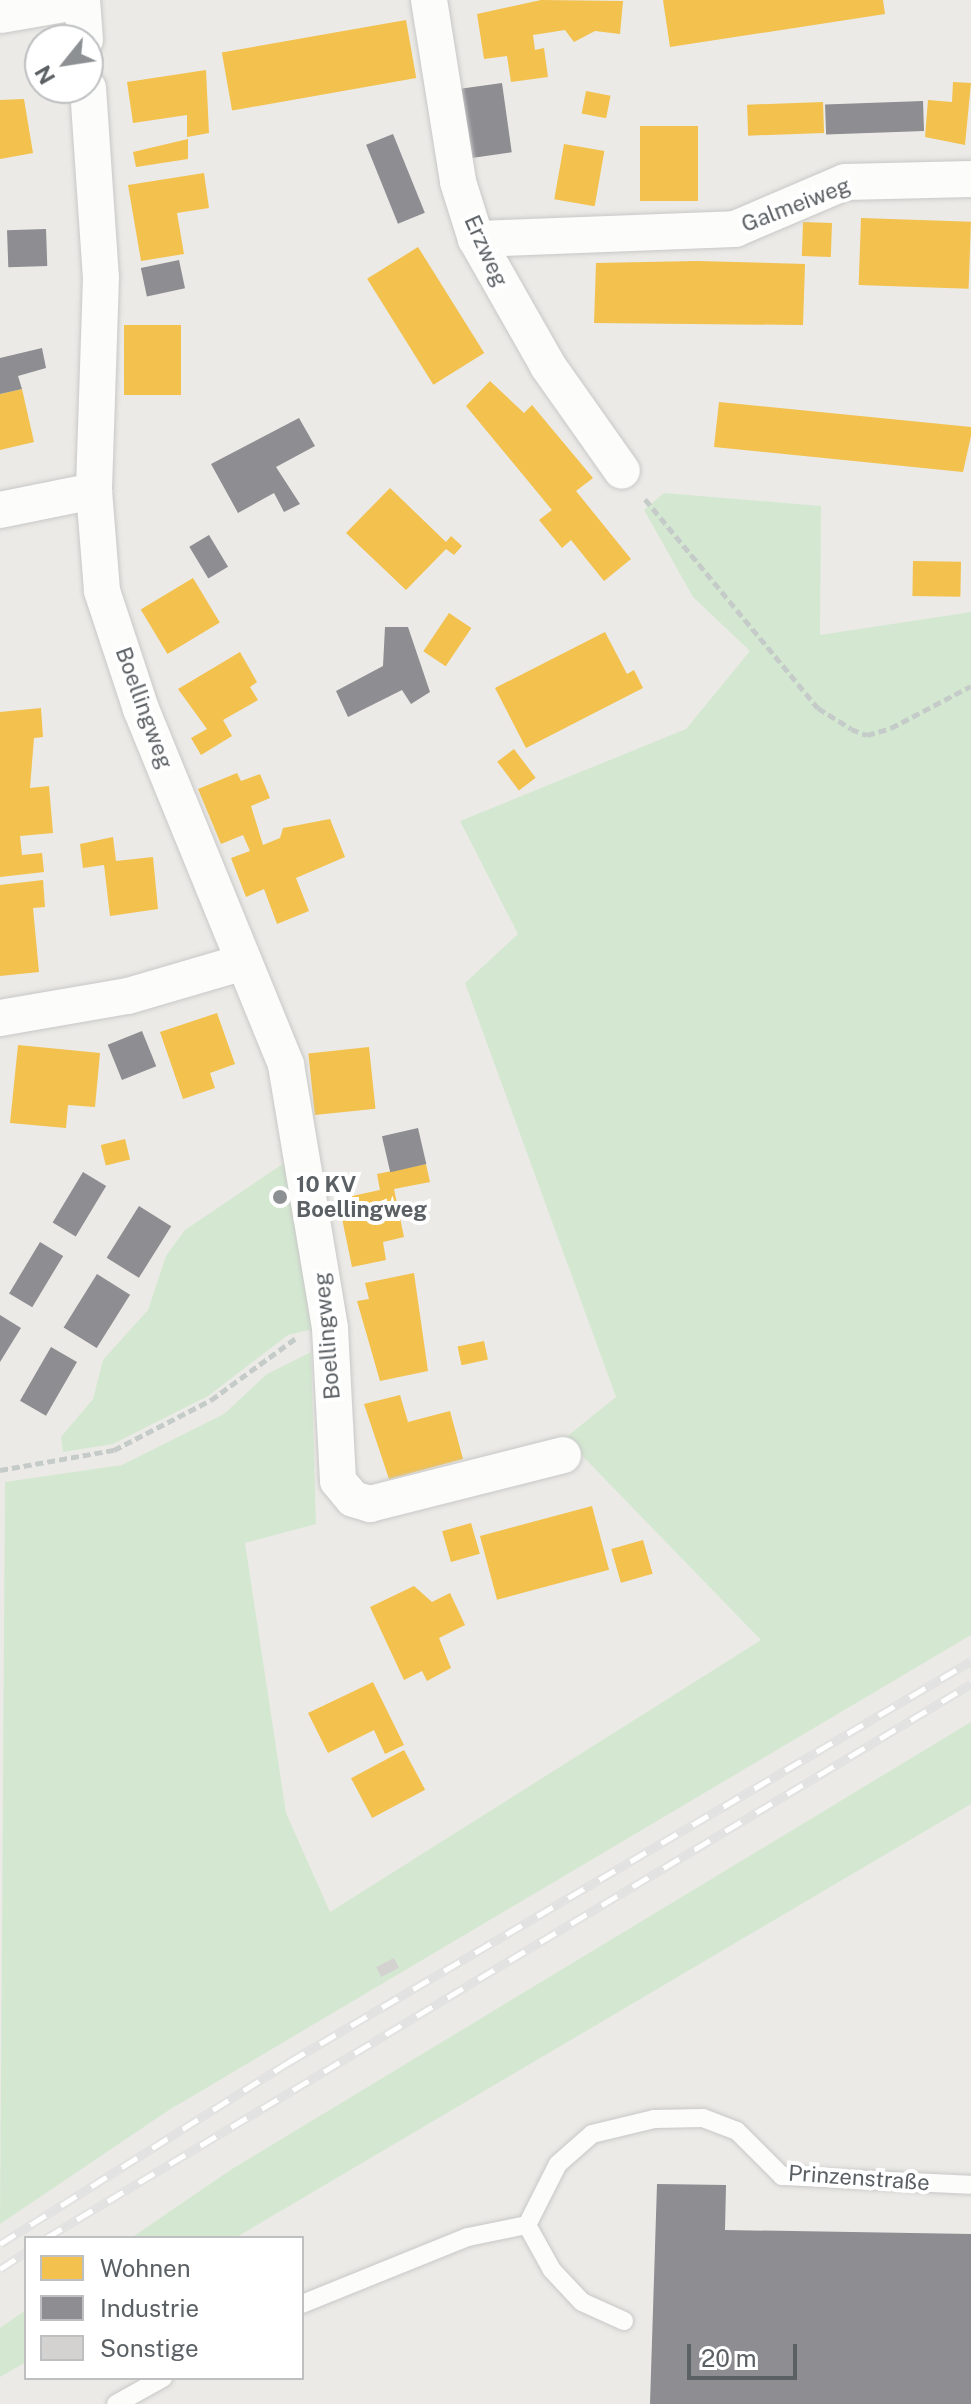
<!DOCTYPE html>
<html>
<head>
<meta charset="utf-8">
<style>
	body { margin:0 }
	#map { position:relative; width:971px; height:2404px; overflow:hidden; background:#ebeae6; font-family:"Public Sans",sans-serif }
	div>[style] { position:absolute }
	.green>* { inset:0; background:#d4e8d1 }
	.homes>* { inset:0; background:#f2c14e; transform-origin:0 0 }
	.industry>* { inset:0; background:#8d8d92; transform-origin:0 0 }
	.building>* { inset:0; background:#d3d2d0; transform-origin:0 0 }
	.path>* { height:5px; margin-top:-2.5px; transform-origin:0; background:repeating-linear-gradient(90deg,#c5cbc8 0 8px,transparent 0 12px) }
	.roads { filter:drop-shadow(0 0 2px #c8c8c8) drop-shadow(0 0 2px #c8c8c8) }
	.lane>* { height:18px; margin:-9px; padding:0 9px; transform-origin:9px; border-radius:9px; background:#fcfcfb }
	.street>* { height:36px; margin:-18px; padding:0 18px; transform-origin:18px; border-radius:18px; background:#fcfcfb }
	.secondary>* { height:44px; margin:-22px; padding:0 22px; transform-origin:22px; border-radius:22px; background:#fcfcfb }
	.rail>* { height:9px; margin-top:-4.5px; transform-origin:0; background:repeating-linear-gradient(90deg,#fff 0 18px,#e2e2e2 0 36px); box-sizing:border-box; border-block:2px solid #e2e2e2 }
	.dots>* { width:22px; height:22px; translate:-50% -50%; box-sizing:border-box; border:4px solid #fff; border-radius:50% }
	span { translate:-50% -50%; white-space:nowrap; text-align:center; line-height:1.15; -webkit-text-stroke:8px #fff; paint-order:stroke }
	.street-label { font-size:22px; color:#5b6064 }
	.poi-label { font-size:22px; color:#5b6064; font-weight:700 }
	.left { translate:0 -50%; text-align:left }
	.legend { position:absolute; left:24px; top:2236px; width:280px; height:144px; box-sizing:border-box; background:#fff; border:2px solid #bdbfc1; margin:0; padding:10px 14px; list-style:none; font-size:24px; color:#5b6064 }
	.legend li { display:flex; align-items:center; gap:16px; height:40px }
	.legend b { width:40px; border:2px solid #bdbfc1 }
	.north { position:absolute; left:24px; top:24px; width:80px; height:80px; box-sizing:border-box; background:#fff; border:2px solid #bdbfc1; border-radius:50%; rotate:240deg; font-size:22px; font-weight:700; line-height:32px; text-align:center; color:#5b6064 }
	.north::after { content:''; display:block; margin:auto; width:28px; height:36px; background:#8d9092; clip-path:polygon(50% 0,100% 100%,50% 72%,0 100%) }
	.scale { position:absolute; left:687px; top:2344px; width:110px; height:36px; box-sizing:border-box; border:4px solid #5b6064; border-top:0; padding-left:10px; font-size:24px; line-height:28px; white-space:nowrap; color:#5b6064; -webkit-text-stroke:6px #fff; paint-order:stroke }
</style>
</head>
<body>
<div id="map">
	<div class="green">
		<div style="clip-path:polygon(664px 493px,821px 506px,820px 635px,971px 612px,971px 1635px,169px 2110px,0 2224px,5px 1482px,122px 1465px,224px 1414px,267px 1374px,311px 1352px,316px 1524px,245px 1543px,286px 1813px,330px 1912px,761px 1640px,565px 1438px,616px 1397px,465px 983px,518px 934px,460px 821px,686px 729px,750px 651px,693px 597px,644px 510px)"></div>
		<div style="clip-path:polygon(284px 1163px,313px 1329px,288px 1335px,208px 1396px,113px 1444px,63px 1452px,61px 1437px,93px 1399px,103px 1360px,148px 1310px,166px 1256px,185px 1230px)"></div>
		<div style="clip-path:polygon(971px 1722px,971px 1804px,235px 2238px,131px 2238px,232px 2169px)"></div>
		<div style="clip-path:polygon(26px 2310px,26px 2362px,0 2377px,0 2328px)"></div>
	</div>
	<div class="homes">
		<div style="clip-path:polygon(541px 0,623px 1px,620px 34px,595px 31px,574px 42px,565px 30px,533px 35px,535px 50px,544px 48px,548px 77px,511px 82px,507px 56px,484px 59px,477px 14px)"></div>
		<div style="clip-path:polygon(663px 0,883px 0,885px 14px,670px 47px)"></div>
		<div style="left:406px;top:20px;width:59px;height:187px;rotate:80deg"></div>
		<div style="clip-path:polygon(206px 70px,209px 133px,187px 137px,187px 115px,133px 123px,127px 82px)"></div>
		<div style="clip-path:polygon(953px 82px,971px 83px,965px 145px,925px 137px,928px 100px,952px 102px)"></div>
		<div style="left:586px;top:91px;width:25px;height:23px;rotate:11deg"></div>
		<div style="clip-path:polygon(24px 99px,33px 153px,0 159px,0 100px)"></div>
		<div style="left:823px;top:102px;width:31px;height:76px;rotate:88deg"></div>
		<div style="left:698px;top:126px;width:75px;height:58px;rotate:90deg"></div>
		<div style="clip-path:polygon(188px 139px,188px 159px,136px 167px,133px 152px)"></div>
		<div style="left:564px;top:144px;width:41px;height:56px;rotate:10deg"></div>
		<div style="clip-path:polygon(204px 173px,209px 208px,177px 213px,184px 254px,141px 261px,128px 185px)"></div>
		<div style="left:861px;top:218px;width:110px;height:67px;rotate:2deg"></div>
		<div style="left:803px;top:222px;width:29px;height:34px;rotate:2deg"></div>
		<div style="left:418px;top:247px;width:125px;height:60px;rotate:58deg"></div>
		<div style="clip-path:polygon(697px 261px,805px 264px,803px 325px,594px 323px,596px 263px)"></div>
		<div style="left:124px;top:325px;width:57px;height:70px"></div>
		<div style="clip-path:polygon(490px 381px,524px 413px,532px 405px,593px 478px,576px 491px,631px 559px,604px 581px,571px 540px,562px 548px,539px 520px,552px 510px,466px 406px)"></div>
		<div style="clip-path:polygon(22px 389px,34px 442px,0 450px,0 394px)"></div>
		<div style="clip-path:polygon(719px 402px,971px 427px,971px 436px,963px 472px,714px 447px)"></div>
		<div style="clip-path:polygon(390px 488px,446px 542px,451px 536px,462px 546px,454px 555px,446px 549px,406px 590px,346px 533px)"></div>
		<div style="left:913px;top:561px;width:48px;height:35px;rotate:1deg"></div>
		<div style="left:193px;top:578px;width:52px;height:61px;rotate:59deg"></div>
		<div style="left:449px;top:613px;width:27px;height:46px;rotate:34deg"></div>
		<div style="clip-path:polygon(605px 632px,627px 674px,634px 670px,643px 688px,526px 748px,495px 688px)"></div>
		<div style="clip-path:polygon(240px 652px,257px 682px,250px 687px,258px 700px,223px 720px,232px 736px,201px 755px,191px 738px,207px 729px,178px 689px)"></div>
		<div style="clip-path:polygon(41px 708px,43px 737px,34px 738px,30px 788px,49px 786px,53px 833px,20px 836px,22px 855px,42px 853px,44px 872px,0 877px,0 712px)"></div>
		<div style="left:514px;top:749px;width:36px;height:21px;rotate:53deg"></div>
		<div style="clip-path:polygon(237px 773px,241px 781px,260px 774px,270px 798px,251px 806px,263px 845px,280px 838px,283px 828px,330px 819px,345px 857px,296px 878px,309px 911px,277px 924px,264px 889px,246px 897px,231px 858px,250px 851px,243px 835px,221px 844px,198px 789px)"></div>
		<div style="clip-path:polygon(113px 837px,116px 861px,153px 857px,158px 909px,110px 916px,104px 865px,83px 868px,80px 844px)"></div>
		<div style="clip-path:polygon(43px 880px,45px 907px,33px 908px,39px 972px,0 976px,0 885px)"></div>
		<div style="clip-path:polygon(217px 1013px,235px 1064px,210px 1073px,215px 1088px,183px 1099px,160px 1032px)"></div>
		<div style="clip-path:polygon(18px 1045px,100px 1053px,95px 1107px,68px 1105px,66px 1128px,10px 1123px)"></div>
		<div style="left:369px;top:1047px;width:62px;height:61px;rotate:84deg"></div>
		<div style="left:125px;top:1139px;width:21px;height:25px;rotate:76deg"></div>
		<div style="clip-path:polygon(426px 1164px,430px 1182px,394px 1189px,404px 1237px,383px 1242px,386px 1260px,352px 1267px,338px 1199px,380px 1190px,377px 1174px)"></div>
		<div style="clip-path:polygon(414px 1273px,428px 1371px,380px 1381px,357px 1301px,369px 1299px,365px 1283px)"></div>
		<div style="left:484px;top:1341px;width:19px;height:27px;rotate:78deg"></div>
		<div style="clip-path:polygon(400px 1395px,408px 1422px,450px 1411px,463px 1459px,389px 1479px,364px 1404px)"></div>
		<div style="left:592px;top:1506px;width:66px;height:116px;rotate:75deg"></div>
		<div style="left:471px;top:1523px;width:32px;height:30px;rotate:74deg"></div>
		<div style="left:643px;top:1540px;width:35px;height:33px;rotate:74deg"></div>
		<div style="clip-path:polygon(414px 1586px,432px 1602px,450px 1593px,465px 1625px,439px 1638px,451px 1668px,427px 1681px,422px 1671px,404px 1680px,370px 1607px)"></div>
		<div style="clip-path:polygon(373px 1682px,404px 1745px,385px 1754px,374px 1730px,328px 1753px,308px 1713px)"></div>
		<div style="left:404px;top:1750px;width:45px;height:60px;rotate:62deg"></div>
	</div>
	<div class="industry">
		<div style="left:502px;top:83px;width:70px;height:42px;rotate:82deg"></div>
		<div style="left:923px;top:101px;width:30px;height:98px;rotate:88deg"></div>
		<div style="left:393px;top:134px;width:85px;height:29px;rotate:68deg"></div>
		<div style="left:46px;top:229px;width:37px;height:39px;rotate:88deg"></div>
		<div style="left:179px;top:260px;width:29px;height:39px;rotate:78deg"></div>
		<div style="clip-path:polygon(42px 348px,46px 368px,18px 376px,22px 389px,0 394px,0 358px)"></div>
		<div style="clip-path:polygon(299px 418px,315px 446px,276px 467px,300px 504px,284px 512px,274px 493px,238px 513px,211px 464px)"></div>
		<div style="left:209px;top:535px;width:37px;height:23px;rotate:59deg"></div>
		<div style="clip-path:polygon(385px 627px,408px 627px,430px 692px,411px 704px,402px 690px,348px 717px,336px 691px,383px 666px)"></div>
		<div style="left:142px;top:1031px;width:38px;height:37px;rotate:68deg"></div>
		<div style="left:418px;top:1128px;width:37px;height:37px;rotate:77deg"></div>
		<div style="left:83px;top:1172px;width:27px;height:59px;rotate:31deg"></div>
		<div style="left:139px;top:1206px;width:38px;height:61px;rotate:32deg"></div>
		<div style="left:40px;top:1242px;width:27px;height:60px;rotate:31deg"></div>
		<div style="left:97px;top:1274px;width:39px;height:63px;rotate:32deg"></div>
		<div style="clip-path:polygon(0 1315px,21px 1328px,0 1362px)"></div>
		<div style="left:51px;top:1347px;width:30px;height:62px;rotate:30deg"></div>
		<div style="clip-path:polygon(657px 2184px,726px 2185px,725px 2230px,971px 2234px,971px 2404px,650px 2404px)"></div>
	</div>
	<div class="building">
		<div style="left:394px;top:1958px;width:11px;height:20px;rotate:63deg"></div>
	</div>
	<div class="path">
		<div style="left:645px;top:499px;width:271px;rotate:50.4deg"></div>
		<div style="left:818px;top:708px;width:39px;rotate:32deg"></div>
		<div style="left:851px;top:729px;width:17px;rotate:21deg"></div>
		<div style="left:867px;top:735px;width:25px;rotate:-16deg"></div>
		<div style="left:891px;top:728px;width:90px;rotate:-27.7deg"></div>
		<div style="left:0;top:1470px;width:116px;rotate:-10deg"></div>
		<div style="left:114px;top:1450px;width:109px;rotate:-27.3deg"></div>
		<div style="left:211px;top:1400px;width:105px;rotate:-36.1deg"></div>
	</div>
	<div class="roads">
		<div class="lane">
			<div style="left:302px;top:2304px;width:179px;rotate:-22deg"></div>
			<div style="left:468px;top:2237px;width:60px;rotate:-11.5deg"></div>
			<div style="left:624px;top:2321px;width:46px;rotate:-155.7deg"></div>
			<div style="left:582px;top:2302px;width:44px;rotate:-133.2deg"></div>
			<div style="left:552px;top:2270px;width:51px;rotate:-119.1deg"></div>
			<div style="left:527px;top:2225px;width:68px;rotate:-63.1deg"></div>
			<div style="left:558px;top:2164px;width:45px;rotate:-41.4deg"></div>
			<div style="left:592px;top:2134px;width:64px;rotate:-13.6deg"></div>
			<div style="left:654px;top:2119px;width:49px;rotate:-1.2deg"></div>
			<div style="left:703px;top:2118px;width:36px;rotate:21deg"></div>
			<div style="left:737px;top:2131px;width:64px;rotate:45deg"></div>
			<div style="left:782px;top:2176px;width:189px;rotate:2.7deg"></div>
			<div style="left:116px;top:2404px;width:54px;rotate:-29deg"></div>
		</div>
		<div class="street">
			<div style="left:82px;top:0;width:40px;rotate:85.7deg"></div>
			<div style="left:429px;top:0;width:184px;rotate:80.9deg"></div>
			<div style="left:458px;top:182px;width:60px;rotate:72.5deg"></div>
			<div style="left:476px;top:239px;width:146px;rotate:60.4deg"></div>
			<div style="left:548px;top:366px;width:128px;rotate:54.8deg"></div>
			<div style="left:88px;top:88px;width:189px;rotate:86.1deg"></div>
			<div style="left:101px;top:277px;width:214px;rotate:91.9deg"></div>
			<div style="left:94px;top:491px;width:100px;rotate:85.4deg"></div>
			<div style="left:102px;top:591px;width:124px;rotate:71.7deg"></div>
			<div style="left:141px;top:709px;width:384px;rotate:67.8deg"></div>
			<div style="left:286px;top:1065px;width:267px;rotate:80.5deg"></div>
			<div style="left:330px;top:1328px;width:153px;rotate:87deg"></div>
			<div style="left:338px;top:1481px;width:23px;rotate:50deg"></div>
			<div style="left:353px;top:1499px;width:18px;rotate:16deg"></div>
			<div style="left:370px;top:1504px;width:199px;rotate:-14.2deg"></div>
			<div style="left:476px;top:239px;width:259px;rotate:-2.2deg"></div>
			<div style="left:735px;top:229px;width:120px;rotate:-23.1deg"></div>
			<div style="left:845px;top:182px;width:126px;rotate:-1.4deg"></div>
			<div style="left:0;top:510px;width:96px;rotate:-11.4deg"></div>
			<div style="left:0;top:1018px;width:130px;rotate:-9.8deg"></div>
			<div style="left:128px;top:996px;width:121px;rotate:-16.3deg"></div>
		</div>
		<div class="secondary">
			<div style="left:0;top:11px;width:64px;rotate:-9.9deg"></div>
		</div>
	</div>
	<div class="rail">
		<div style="left:46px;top:2238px;width:1078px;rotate:-30.92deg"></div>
		<div style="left:0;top:2244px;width:342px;rotate:-32.2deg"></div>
		<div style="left:289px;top:2062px;width:791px;rotate:-30.45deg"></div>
		<div style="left:0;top:2269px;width:31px;rotate:-33deg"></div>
	</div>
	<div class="dots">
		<div style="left:280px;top:1197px;background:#8d9092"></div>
	</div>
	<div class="street-label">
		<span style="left:796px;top:205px;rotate:-21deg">Galmeiweg</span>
		<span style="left:486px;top:251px;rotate:66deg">Erzweg</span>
		<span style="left:144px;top:708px;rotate:70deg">Boellingweg</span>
		<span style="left:327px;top:1336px;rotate:-95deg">Boellingweg</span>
		<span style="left:859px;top:2178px;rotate:4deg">Prinzenstraße</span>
	</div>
	<div class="poi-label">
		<span class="left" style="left:296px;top:1197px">10 KV<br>Boellingweg</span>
	</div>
	<ul class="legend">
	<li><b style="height:22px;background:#f2c14e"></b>Wohnen</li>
	<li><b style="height:22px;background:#8d8d92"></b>Industrie</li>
	<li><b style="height:22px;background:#d3d2d0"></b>Sonstige</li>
	</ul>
	<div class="north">N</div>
	<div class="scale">20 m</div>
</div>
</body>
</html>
